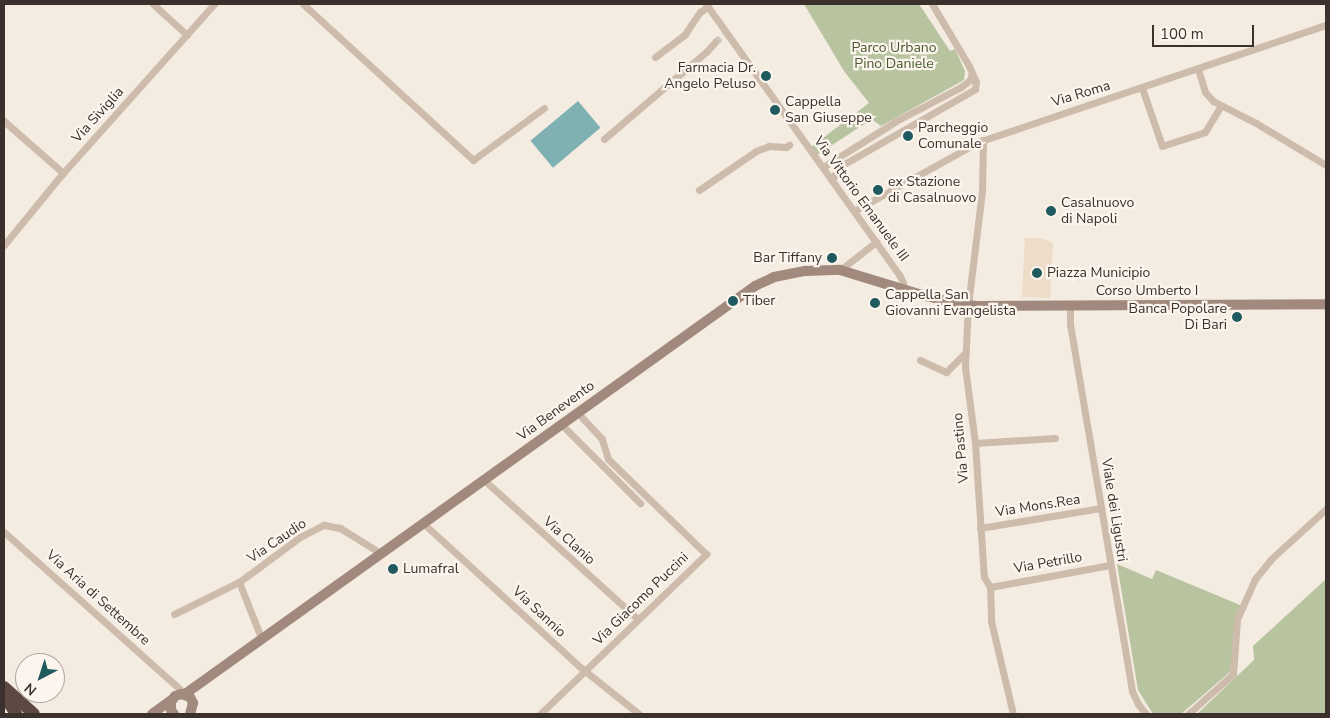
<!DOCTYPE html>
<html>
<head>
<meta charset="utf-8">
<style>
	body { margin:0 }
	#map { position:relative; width:1330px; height:718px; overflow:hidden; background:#f4ebe1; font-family:"Nunito Sans",sans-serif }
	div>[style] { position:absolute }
	.green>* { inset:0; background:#b8c4a0 }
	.plaza>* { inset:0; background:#ecdcc8 }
	.water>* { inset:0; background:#7fb0b2; transform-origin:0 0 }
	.street-tunnel>* { height:7px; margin-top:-3.5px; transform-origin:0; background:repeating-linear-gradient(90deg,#cfc6bd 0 7px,transparent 0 10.5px) }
	.street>* { height:7px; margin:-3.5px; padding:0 3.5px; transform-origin:3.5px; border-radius:3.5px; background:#cdbbac }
	.secondary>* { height:10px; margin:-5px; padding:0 5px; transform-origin:5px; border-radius:5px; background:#a18a7d }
	.highway>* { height:12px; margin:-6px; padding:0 6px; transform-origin:6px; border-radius:6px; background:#5c4a42 }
	.dots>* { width:14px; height:14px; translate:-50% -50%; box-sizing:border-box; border:2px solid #fbf5ee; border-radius:50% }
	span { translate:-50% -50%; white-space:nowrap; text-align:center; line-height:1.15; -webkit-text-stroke:4.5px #fbf5ee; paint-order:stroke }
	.park-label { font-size:14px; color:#4a5a2e }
	.poi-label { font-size:14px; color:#3b302b }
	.right { translate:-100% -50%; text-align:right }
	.left { translate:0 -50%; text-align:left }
	.street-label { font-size:14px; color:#3b302b }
	.frame { position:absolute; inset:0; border:5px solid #3b302b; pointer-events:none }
	.north { position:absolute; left:15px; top:653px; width:50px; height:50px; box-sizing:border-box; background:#fbf5ee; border:1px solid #aea6a0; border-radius:50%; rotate:220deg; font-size:14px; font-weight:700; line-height:20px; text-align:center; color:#3b302b }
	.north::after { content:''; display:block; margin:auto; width:18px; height:22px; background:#1f5a5e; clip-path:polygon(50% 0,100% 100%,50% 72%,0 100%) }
	.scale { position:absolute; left:1152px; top:25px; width:102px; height:22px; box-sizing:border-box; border:2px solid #3b302b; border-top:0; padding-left:6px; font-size:15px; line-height:18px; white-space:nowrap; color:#3b302b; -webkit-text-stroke:4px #fbf5ee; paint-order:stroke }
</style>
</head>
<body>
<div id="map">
	<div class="green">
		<div style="clip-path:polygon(804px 4px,919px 4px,950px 51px,955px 49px,965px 71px,964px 80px,881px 126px,874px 121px,869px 121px,817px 155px,811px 147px,869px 103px,844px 71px)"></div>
		<div style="clip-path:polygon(1117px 564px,1152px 579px,1156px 570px,1240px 605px,1230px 672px,1181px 714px,1153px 714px,1138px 690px)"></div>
		<div style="clip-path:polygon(1326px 579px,1326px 714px,1197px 714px,1254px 660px,1253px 646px)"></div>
	</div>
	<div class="plaza">
		<div style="clip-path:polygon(1025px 238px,1041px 238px,1053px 243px,1050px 298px,1022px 297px)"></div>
	</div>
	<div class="water">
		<div style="left:578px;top:101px;width:35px;height:62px;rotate:50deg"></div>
	</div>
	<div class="street-tunnel">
		<div style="left:715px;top:42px;width:11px;rotate:-38deg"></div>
	</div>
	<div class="street">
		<div style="left:153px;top:4px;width:46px;rotate:42.4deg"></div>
		<div style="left:303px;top:4px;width:231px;rotate:42.5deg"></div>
		<div style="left:473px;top:160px;width:88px;rotate:-36.2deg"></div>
		<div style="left:706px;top:4px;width:334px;rotate:54.5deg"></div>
		<div style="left:900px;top:276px;width:8px;rotate:67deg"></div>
		<div style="left:903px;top:283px;width:6px;rotate:99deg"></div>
		<div style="left:655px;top:57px;width:38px;rotate:-37deg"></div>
		<div style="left:685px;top:34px;width:27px;rotate:-56deg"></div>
		<div style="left:700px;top:12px;width:9px;rotate:-32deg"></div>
		<div style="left:1198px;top:69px;width:24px;rotate:73deg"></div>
		<div style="left:1205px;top:92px;width:12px;rotate:48deg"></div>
		<div style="left:1213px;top:101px;width:48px;rotate:27.1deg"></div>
		<div style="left:1256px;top:123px;width:82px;rotate:31deg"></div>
		<div style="left:1142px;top:88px;width:61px;rotate:71deg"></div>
		<div style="left:1162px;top:146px;width:45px;rotate:-18deg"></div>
		<div style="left:1205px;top:132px;width:31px;rotate:-59deg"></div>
		<div style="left:4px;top:121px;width:79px;rotate:41.4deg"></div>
		<div style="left:604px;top:139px;width:135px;rotate:-40.5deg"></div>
		<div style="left:707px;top:51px;width:12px;rotate:-48deg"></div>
		<div style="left:983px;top:140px;width:51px;rotate:91.1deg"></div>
		<div style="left:982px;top:191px;width:115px;rotate:97deg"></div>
		<div style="left:968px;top:305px;width:62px;rotate:92.8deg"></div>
		<div style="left:965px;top:367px;width:77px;rotate:82.5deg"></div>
		<div style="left:975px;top:443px;width:134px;rotate:86.2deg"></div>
		<div style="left:984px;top:577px;width:12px;rotate:59deg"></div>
		<div style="left:823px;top:167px;width:86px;rotate:-32.2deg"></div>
		<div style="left:896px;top:121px;width:73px;rotate:-27.6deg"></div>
		<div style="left:961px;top:87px;width:11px;rotate:-38deg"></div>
		<div style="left:970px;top:80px;width:7px;rotate:-74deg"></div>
		<div style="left:832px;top:180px;width:15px;rotate:-62deg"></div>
		<div style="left:839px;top:167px;width:157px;rotate:-29.8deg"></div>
		<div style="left:975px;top:89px;width:7px;rotate:-82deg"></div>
		<div style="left:976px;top:82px;width:17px;rotate:-114deg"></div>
		<div style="left:969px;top:66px;width:72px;rotate:-120.8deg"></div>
		<div style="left:699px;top:190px;width:69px;rotate:-34.4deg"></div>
		<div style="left:756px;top:151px;width:14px;rotate:-21deg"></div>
		<div style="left:769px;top:146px;width:17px;rotate:3deg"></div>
		<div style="left:786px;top:147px;width:4px;rotate:-34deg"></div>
		<div style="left:854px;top:211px;width:142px;rotate:-29.1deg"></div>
		<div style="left:978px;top:142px;width:367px;rotate:-18.6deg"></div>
		<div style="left:4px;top:245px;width:93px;rotate:-50.7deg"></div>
		<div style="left:63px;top:173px;width:227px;rotate:-48.2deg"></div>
		<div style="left:840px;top:270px;width:46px;rotate:-37.9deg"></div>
		<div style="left:1070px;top:306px;width:18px;rotate:90deg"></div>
		<div style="left:1070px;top:324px;width:372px;rotate:80.4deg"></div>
		<div style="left:1132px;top:691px;width:14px;rotate:65deg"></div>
		<div style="left:1138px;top:704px;width:13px;rotate:51deg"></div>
		<div style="left:920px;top:360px;width:29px;rotate:25deg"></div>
		<div style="left:946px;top:372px;width:27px;rotate:-45deg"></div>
		<div style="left:561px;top:424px;width:112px;rotate:45deg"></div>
		<div style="left:975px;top:443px;width:80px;rotate:-3.6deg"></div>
		<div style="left:484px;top:480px;width:207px;rotate:42.1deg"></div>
		<div style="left:424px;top:524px;width:212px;rotate:42.5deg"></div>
		<div style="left:580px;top:667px;width:75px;rotate:38.5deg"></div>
		<div style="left:980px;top:528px;width:123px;rotate:-9.4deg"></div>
		<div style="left:4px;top:532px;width:243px;rotate:41.8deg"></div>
		<div style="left:239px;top:582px;width:62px;rotate:68.4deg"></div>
		<div style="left:990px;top:587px;width:34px;rotate:88deg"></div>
		<div style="left:991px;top:621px;width:96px;rotate:76.7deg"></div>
		<div style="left:990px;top:587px;width:122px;rotate:-10.4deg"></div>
		<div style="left:174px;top:614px;width:72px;rotate:-26.2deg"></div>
		<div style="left:239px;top:582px;width:76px;rotate:-36.4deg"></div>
		<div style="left:300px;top:537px;width:27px;rotate:-27deg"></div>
		<div style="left:324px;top:525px;width:16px;rotate:11deg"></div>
		<div style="left:340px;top:528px;width:49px;rotate:31.8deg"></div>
		<div style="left:540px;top:714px;width:231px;rotate:-43.9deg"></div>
		<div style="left:706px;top:554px;width:136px;rotate:-135.9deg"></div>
		<div style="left:608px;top:459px;width:21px;rotate:-107deg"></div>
		<div style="left:602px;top:439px;width:37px;rotate:-133deg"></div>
		<div style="left:1188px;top:714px;width:60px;rotate:-41.6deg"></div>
		<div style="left:1233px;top:674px;width:55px;rotate:-85.8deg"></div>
		<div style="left:1237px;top:619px;width:44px;rotate:-65.8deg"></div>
		<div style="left:1255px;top:579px;width:26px;rotate:-51deg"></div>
		<div style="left:1271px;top:559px;width:74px;rotate:-42.3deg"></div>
	</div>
	<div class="secondary">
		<div style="left:185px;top:694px;width:701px;rotate:-35.59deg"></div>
		<div style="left:755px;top:286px;width:21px;rotate:-25deg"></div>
		<div style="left:774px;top:277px;width:33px;rotate:-11deg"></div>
		<div style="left:806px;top:271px;width:34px;rotate:-2deg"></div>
		<div style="left:840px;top:270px;width:86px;rotate:17deg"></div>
		<div style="left:922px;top:295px;width:36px;rotate:14deg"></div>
		<div style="left:957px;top:304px;width:20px;rotate:6deg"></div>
		<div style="left:977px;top:306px;width:349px;rotate:-0.3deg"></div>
		<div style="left:152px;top:714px;width:26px;rotate:-36deg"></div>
		<div style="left:174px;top:714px;width:5px;rotate:-127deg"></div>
		<div style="left:171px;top:710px;width:8px;rotate:-90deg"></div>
		<div style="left:171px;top:702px;width:7px;rotate:-56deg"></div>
		<div style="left:175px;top:696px;width:6px;rotate:-18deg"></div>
		<div style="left:181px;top:694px;width:9px;rotate:18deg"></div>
		<div style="left:190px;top:697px;width:7px;rotate:63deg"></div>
		<div style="left:193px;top:703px;width:11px;rotate:105deg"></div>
	</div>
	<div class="highway">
		<div style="left:4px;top:687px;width:40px;rotate:42deg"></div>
		<div style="left:4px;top:696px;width:22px;rotate:56deg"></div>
	</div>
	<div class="dots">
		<div style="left:766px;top:76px;background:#1f5a5e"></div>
		<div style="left:775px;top:110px;background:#1f5a5e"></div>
		<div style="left:908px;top:136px;background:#1f5a5e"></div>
		<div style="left:878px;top:190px;background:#1f5a5e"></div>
		<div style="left:1051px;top:211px;background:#1f5a5e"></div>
		<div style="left:832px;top:258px;background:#1f5a5e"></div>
		<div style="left:1037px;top:273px;background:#1f5a5e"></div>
		<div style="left:733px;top:301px;background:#1f5a5e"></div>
		<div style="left:875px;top:303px;background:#1f5a5e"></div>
		<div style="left:1237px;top:317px;background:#1f5a5e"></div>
		<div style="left:393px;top:569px;background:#1f5a5e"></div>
	</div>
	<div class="park-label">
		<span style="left:894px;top:56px">Parco Urbano<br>Pino Daniele</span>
	</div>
	<div class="poi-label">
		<span class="right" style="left:756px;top:76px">Farmacia Dr.<br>Angelo Peluso</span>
		<span class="left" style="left:785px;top:110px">Cappella<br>San Giuseppe</span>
		<span class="left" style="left:918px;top:136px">Parcheggio<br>Comunale</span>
		<span class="left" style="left:888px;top:190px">ex Stazione<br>di Casalnuovo</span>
		<span class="left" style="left:1061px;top:211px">Casalnuovo<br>di Napoli</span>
		<span class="right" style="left:822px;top:258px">Bar Tiffany</span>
		<span class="left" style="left:1047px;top:273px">Piazza Municipio</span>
		<span class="left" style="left:885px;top:303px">Cappella San<br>Giovanni Evangelista</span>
		<span class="left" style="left:743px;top:301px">Tiber</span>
		<span class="right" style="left:1227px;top:317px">Banca Popolare<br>Di Bari</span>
		<span class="left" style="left:403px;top:569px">Lumafral</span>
	</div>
	<div class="street-label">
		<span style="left:1081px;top:94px;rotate:-17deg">Via Roma</span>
		<span style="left:98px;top:115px;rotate:-48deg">Via Siviglia</span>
		<span style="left:861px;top:199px;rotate:54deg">Via Vittorio Emanuele III</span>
		<span style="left:1147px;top:291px">Corso Umberto I</span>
		<span style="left:556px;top:411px;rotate:-36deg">Via Benevento</span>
		<span style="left:961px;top:448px;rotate:-95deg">Via Pastino</span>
		<span style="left:1038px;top:506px;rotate:-9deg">Via Mons.Rea</span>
		<span style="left:1114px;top:510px;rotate:81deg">Viale dei Ligustri</span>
		<span style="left:277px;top:541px;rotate:-34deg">Via Caudio</span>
		<span style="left:569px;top:541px;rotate:42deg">Via Clanio</span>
		<span style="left:1048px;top:563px;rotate:-10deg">Via Petrillo</span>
		<span style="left:98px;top:598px;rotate:42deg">Via Aria di Settembre</span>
		<span style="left:641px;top:599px;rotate:-44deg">Via Giacomo Puccini</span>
		<span style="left:539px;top:612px;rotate:43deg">Via Sannio</span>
	</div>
	<div class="frame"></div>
	<div class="north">N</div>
	<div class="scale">100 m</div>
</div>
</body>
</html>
